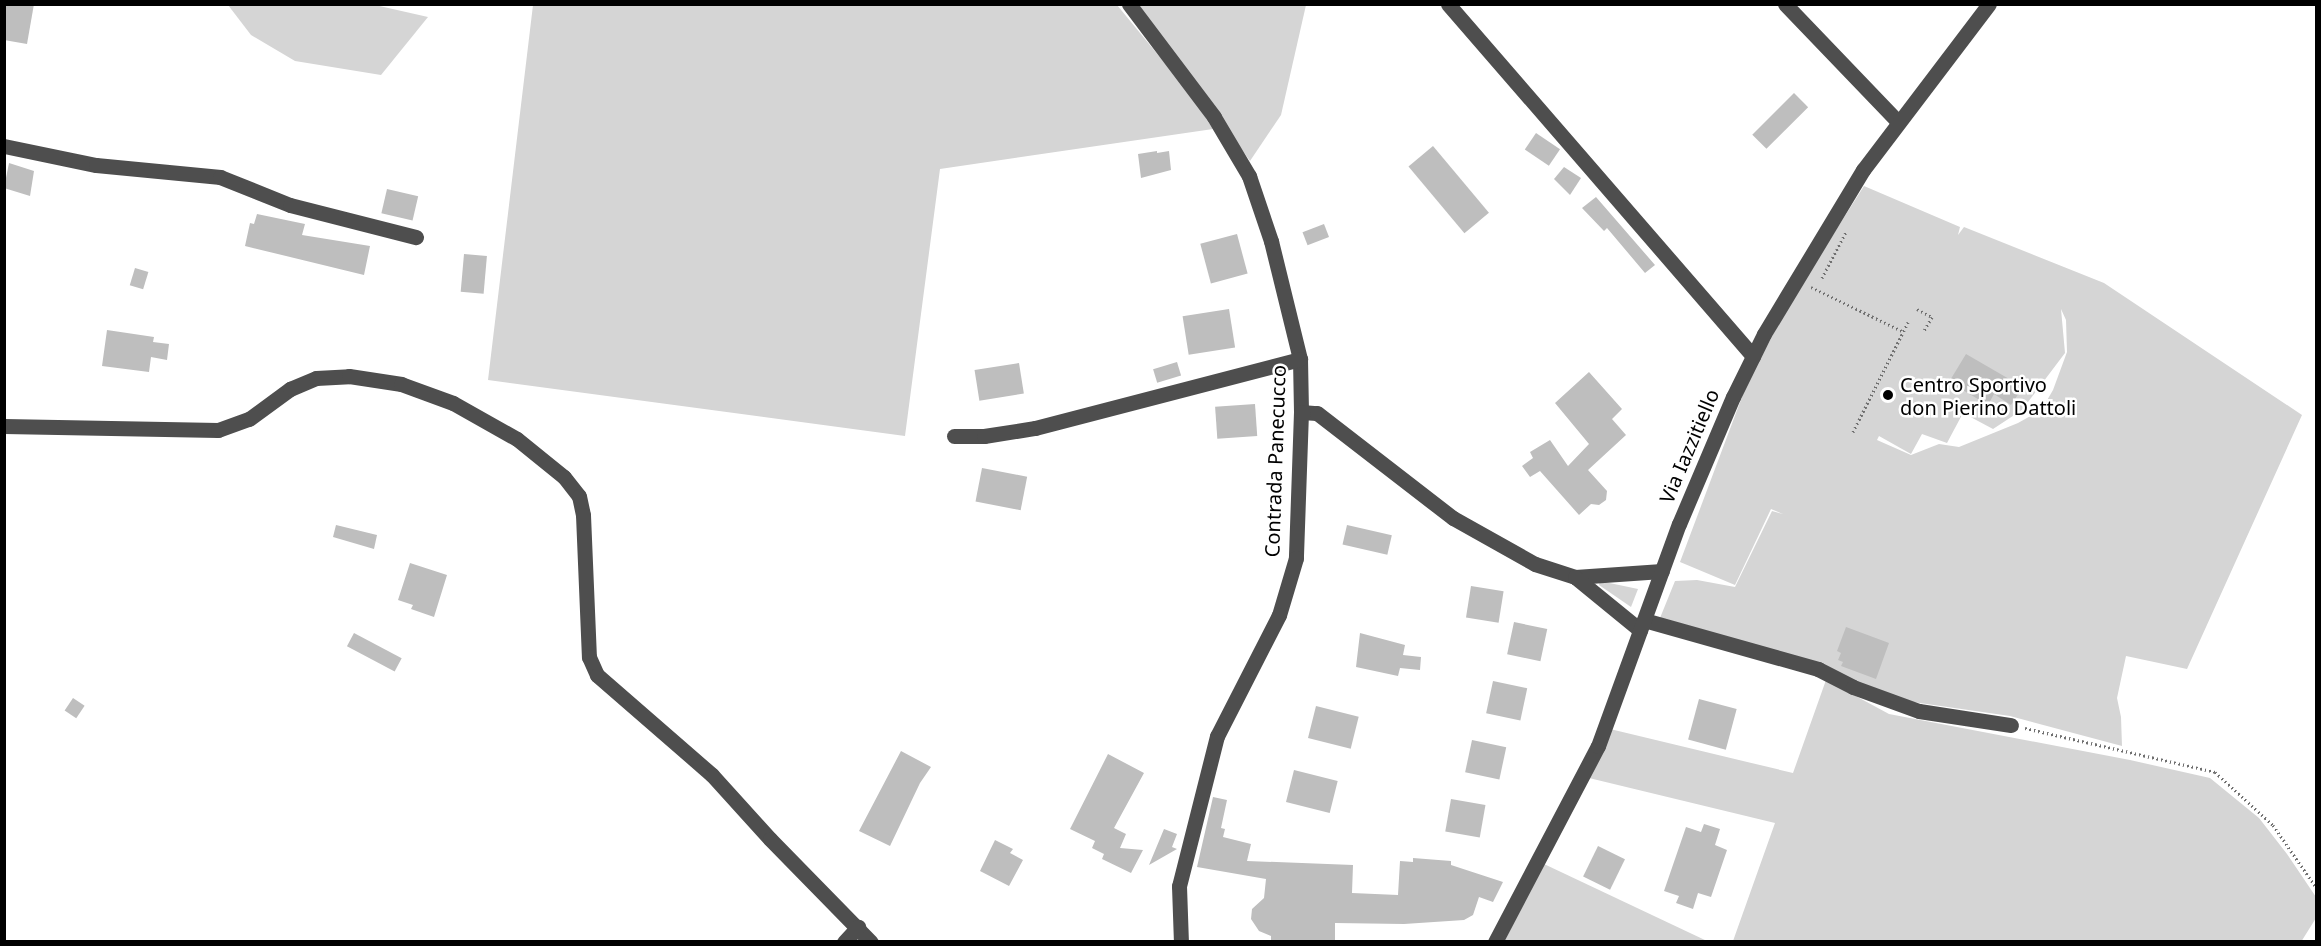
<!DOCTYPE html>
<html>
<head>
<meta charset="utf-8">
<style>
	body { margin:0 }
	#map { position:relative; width:2321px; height:946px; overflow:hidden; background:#fff; font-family:"Noto Sans",sans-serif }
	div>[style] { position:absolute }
	.green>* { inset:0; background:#d5d5d5 }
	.building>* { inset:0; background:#bebebe; transform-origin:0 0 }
	.path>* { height:3px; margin-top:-1.5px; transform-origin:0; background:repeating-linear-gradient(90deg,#707070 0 1.5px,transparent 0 4.5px) }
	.minor>* { height:15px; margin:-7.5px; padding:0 7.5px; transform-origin:7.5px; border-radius:7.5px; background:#4e4e4e }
	.dots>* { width:16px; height:16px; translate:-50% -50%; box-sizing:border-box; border:3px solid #fff; border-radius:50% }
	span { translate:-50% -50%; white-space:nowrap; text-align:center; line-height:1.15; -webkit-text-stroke:5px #fff; paint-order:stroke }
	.poi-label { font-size:20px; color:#000 }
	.left { translate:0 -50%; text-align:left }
	.street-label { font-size:20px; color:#000 }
	.frame { position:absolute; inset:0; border:6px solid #000; pointer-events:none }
</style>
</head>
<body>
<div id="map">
	<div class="green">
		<div style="clip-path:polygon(228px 5px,375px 5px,428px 17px,381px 75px,295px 61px,251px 35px)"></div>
		<div style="clip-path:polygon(533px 5px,1117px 5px,1191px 95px,1213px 129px,940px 169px,905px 436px,488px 380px)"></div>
		<div style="clip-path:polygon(1139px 5px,1306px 5px,1281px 115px,1250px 161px)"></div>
		<div style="clip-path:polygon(evenodd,1864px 186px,1960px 227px,1958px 235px,1964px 227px,2104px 283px,2302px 415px,2187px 669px,2126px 656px,2117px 698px,2121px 717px,2122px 746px,2010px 716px,1913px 702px,1660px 618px,1675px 581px,1697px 580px,1735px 587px,1772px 511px,1783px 514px,1771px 509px,1735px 585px,1680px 562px,1748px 381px,1794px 296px,1864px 186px,2061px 309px,2066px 320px,2067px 352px,2053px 390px,2046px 402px,2034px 414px,2018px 423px,1959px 447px,1939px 444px,1911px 455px,1877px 440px,1879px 436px,1911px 454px,1922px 434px,1947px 443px,1963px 413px,1993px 429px,2022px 410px,2065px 353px,2061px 309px)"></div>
		<div style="clip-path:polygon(1600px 581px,1638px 589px,1631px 607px,1599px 585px)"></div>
		<div style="clip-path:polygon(1826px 680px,1889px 714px,2130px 760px,2210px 778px,2259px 818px,2287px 854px,2316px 897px,2316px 918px,2301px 942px,1733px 941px,1775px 823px,1589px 778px,1610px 729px,1793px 773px)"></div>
		<div style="clip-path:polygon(1544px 864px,1707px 941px,1504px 942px)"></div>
	</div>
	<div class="building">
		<div style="clip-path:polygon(4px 4px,34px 4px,27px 44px,4px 40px)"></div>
		<div style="left:1794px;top:93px;width:20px;height:59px;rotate:45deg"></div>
		<div style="left:1536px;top:133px;width:29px;height:20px;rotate:34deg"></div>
		<div style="left:1433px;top:146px;width:87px;height:32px;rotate:50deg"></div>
		<div style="clip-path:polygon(1157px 151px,1157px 153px,1169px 151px,1171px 170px,1141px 178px,1138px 154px)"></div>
		<div style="clip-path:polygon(9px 163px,34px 171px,30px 196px,4px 188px)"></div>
		<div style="clip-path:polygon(1564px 167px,1581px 178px,1570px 195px,1554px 179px)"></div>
		<div style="left:387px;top:189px;width:32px;height:25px;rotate:13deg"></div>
		<div style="clip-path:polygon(1596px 197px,1655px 265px,1645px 273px,1607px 228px,1604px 231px,1582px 208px)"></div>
		<div style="clip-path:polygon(257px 214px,305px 224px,302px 235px,370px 246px,364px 275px,245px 246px,250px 223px,254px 224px)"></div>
		<div style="left:1324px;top:224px;width:14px;height:23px;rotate:69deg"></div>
		<div style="left:1237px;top:234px;width:41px;height:38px;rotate:75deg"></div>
		<div style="left:464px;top:254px;width:23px;height:38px;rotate:5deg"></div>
		<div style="left:135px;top:268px;width:14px;height:18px;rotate:17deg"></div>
		<div style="left:1229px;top:309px;width:39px;height:47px;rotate:81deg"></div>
		<div style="clip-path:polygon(107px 330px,154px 337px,153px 342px,169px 344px,167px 360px,151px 357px,149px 372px,102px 366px)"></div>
		<div style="clip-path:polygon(1966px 354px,2023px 387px,2011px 405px,1994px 394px,1988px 405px,1949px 382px)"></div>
		<div style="left:1177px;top:362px;width:14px;height:25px;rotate:73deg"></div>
		<div style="left:1019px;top:363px;width:31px;height:45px;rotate:81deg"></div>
		<div style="clip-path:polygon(1589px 372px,1622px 409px,1612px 419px,1626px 435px,1588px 470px,1607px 491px,1606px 500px,1599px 505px,1591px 504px,1579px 515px,1540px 471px,1530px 477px,1522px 466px,1533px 458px,1530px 452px,1550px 440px,1568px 466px,1589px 444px,1555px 403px)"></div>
		<div style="left:1255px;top:404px;width:32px;height:40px;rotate:86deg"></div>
		<div style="left:982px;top:468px;width:46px;height:34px;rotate:11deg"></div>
		<div style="clip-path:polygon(336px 525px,377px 535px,374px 549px,333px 537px)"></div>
		<div style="left:1347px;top:525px;width:46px;height:20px;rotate:13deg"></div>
		<div style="clip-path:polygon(410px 563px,447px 575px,434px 617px,411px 609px,413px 605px,398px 600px)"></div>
		<div style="left:1471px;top:586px;width:33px;height:32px;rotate:9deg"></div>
		<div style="left:1514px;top:622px;width:34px;height:33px;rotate:12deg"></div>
		<div style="clip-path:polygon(1846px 627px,1889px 643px,1876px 679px,1841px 666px,1843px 662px,1838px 660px,1841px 653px,1837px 651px)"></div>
		<div style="left:354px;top:633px;width:54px;height:15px;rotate:28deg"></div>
		<div style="clip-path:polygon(1360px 633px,1405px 645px,1403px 655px,1421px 657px,1420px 670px,1400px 668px,1398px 676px,1356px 667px)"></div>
		<div style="left:1493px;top:681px;width:35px;height:33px;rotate:12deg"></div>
		<div style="left:73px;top:698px;width:14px;height:15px;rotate:34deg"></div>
		<div style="left:1699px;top:699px;width:39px;height:42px;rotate:15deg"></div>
		<div style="left:1316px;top:706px;width:44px;height:33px;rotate:14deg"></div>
		<div style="left:1472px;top:740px;width:35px;height:33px;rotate:12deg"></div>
		<div style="clip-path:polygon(901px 751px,931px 767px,920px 783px,890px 846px,859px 831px)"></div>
		<div style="clip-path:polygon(1108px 754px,1144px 773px,1114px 828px,1126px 834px,1120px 848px,1143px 850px,1131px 873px,1102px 859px,1104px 854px,1092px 848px,1095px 841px,1070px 829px)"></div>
		<div style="left:1294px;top:770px;width:45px;height:33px;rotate:14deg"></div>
		<div style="clip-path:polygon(1213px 797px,1227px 800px,1221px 828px,1225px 829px,1223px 837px,1251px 844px,1247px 861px,1353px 865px,1352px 893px,1398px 895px,1400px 861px,1413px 862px,1413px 858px,1451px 861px,1451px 865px,1503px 882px,1493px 902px,1479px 897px,1473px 915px,1464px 920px,1404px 924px,1335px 923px,1335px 942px,1271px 942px,1271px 936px,1259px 931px,1251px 919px,1252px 909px,1264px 898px,1266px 879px,1197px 867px)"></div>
		<div style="left:1451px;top:799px;width:35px;height:33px;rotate:10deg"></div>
		<div style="clip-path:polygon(1704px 824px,1720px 829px,1715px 845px,1727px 850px,1711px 897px,1698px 893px,1693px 909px,1676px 903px,1679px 896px,1664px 891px,1686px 827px,1701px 832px)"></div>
		<div style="clip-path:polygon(1164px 829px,1177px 834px,1172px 847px,1177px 849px,1149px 865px)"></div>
		<div style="clip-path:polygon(995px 840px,1013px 849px,1010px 853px,1023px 860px,1009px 886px,980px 871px)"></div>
		<div style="left:1598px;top:846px;width:30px;height:34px;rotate:26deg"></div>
	</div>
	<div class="path">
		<div style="left:1822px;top:278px;width:52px;rotate:-62.4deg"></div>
		<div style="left:1811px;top:287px;width:101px;rotate:25.8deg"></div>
		<div style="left:1917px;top:309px;width:17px;rotate:28deg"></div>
		<div style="left:1932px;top:317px;width:16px;rotate:120deg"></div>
		<div style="left:1853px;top:432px;width:123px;rotate:-63.4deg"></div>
		<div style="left:2025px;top:728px;width:195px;rotate:13deg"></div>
		<div style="left:2215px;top:772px;width:79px;rotate:42.4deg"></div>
		<div style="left:2273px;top:825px;width:75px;rotate:55.3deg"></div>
	</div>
	<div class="minor">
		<div style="left:1129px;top:4px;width:141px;rotate:53deg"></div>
		<div style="left:1214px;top:117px;width:69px;rotate:59.3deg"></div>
		<div style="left:1249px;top:176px;width:69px;rotate:71.3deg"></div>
		<div style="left:1271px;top:241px;width:122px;rotate:76.2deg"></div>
		<div style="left:1300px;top:359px;width:53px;rotate:88.9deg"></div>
		<div style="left:1301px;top:412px;width:146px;rotate:92deg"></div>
		<div style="left:1296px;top:558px;width:59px;rotate:106.6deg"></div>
		<div style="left:1279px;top:615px;width:136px;rotate:117.1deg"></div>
		<div style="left:1217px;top:736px;width:155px;rotate:104.2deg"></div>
		<div style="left:1179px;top:886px;width:56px;rotate:88deg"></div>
		<div style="left:1448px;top:4px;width:466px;rotate:49.1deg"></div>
		<div style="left:1785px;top:4px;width:163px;rotate:46.2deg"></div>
		<div style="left:4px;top:146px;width:94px;rotate:11.7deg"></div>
		<div style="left:96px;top:165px;width:125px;rotate:5.5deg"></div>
		<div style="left:220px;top:177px;width:75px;rotate:21.8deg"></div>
		<div style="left:290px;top:205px;width:130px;rotate:14.3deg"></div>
		<div style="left:1301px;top:412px;width:16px;rotate:4deg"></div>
		<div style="left:1317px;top:413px;width:172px;rotate:37.7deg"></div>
		<div style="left:1453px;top:518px;width:94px;rotate:29.3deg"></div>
		<div style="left:1535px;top:564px;width:42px;rotate:18deg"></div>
		<div style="left:1575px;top:577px;width:87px;rotate:-3.9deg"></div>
		<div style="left:4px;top:426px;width:214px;rotate:1.1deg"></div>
		<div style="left:218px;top:430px;width:33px;rotate:-20deg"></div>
		<div style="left:249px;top:419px;width:51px;rotate:-36.2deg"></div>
		<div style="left:290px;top:389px;width:28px;rotate:-23deg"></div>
		<div style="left:316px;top:378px;width:33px;rotate:-3deg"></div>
		<div style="left:349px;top:376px;width:53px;rotate:8.7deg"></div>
		<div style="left:401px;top:384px;width:55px;rotate:20.1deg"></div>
		<div style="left:453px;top:403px;width:73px;rotate:29.4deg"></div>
		<div style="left:517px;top:439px;width:60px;rotate:39deg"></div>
		<div style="left:564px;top:477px;width:24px;rotate:52deg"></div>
		<div style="left:579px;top:496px;width:19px;rotate:78deg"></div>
		<div style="left:583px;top:515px;width:142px;rotate:87.6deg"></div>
		<div style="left:589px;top:657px;width:20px;rotate:66deg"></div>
		<div style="left:597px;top:675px;width:152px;rotate:41deg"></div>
		<div style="left:712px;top:775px;width:86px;rotate:47.8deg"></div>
		<div style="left:770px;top:839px;width:144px;rotate:45.6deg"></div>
		<div style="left:954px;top:436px;width:30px"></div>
		<div style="left:984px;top:436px;width:52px;rotate:-8.9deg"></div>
		<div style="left:1035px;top:428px;width:274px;rotate:-14.6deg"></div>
		<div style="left:1575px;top:577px;width:84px;rotate:39.2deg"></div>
		<div style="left:1644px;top:620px;width:181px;rotate:15.7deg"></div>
		<div style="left:1818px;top:669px;width:39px;rotate:27deg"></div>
		<div style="left:1853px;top:687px;width:70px;rotate:20deg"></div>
		<div style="left:1919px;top:711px;width:93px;rotate:8.7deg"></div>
		<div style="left:844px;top:942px;width:21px;rotate:-47deg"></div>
		<div style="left:1495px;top:942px;width:221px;rotate:-62.3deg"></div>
		<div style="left:1598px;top:746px;width:236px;rotate:-70deg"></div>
		<div style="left:1679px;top:524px;width:138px;rotate:-67deg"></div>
		<div style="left:1733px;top:397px;width:70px;rotate:-63.8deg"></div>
		<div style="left:1764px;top:334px;width:192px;rotate:-58.9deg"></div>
		<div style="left:1863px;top:170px;width:208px;rotate:-52.8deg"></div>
	</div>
	<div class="dots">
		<div style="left:1888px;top:395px;background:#000"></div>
	</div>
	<div class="poi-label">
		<span class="left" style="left:1900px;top:396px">Centro Sportivo<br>don Pierino Dattoli</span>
	</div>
	<div class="street-label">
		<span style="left:1689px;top:446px;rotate:-67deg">Via Iazzitiello</span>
		<span style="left:1275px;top:461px;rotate:-88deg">Contrada Panecucco</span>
	</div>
	<div class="frame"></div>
</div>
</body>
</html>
